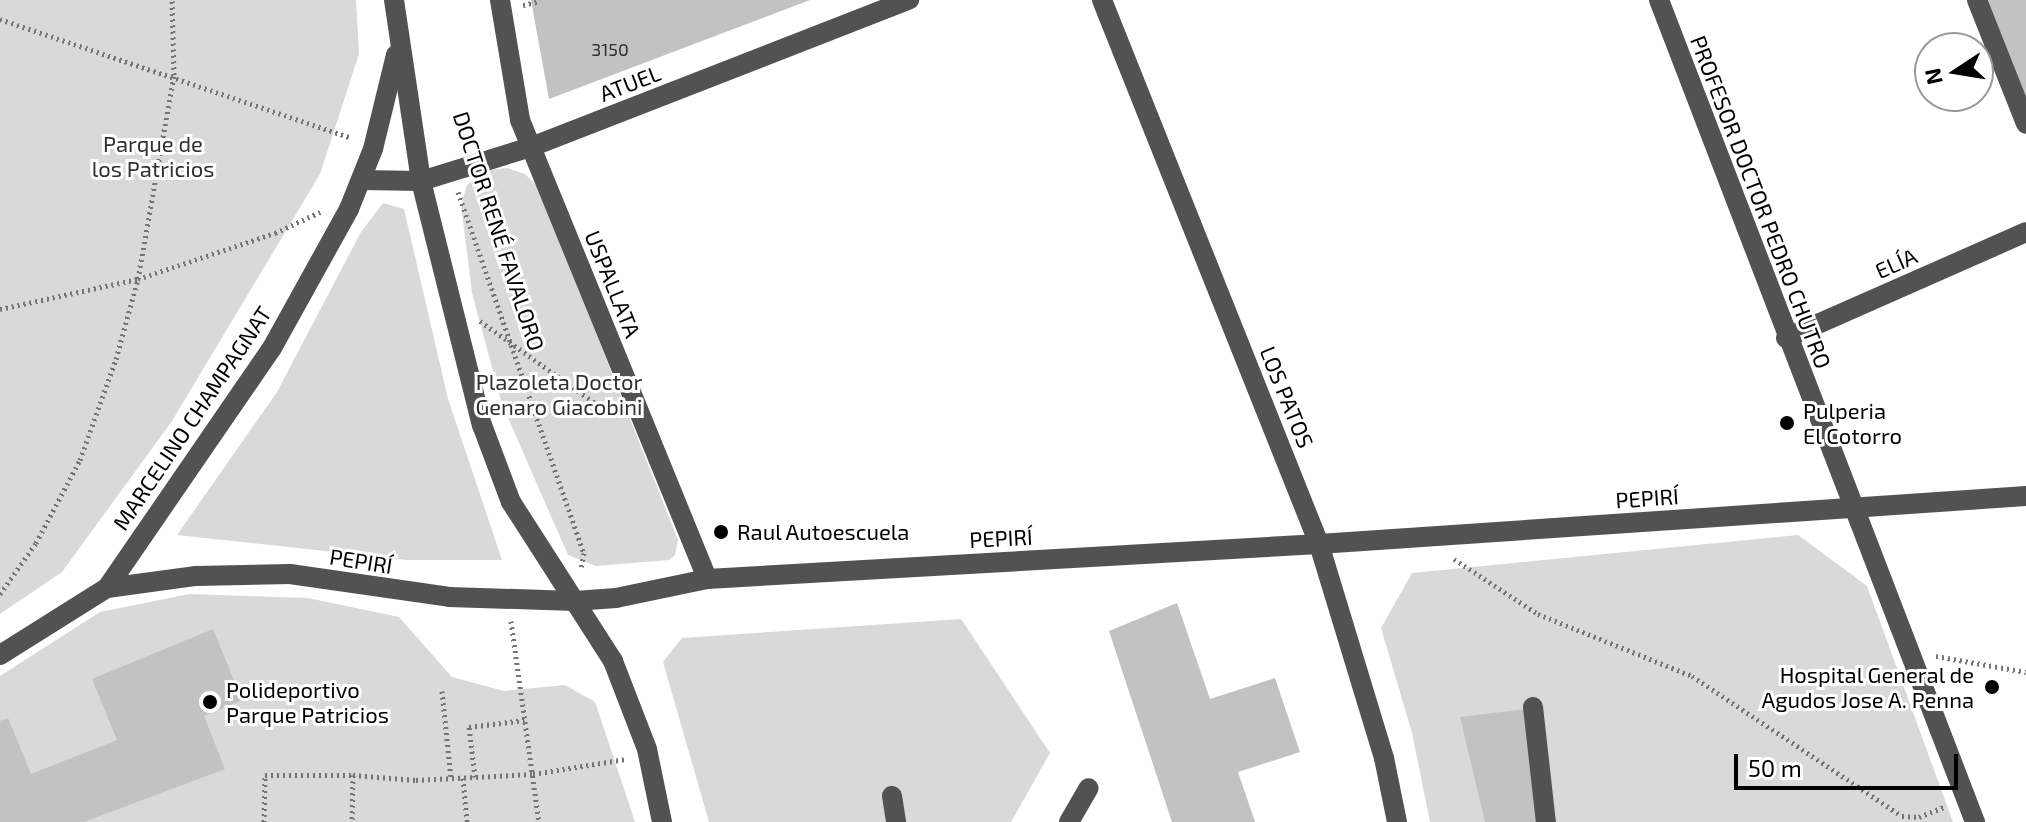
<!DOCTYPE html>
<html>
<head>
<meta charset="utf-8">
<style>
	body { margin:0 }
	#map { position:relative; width:2026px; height:822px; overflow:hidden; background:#fff; font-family:"Exo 2",sans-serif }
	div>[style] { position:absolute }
	.green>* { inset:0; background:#d9d9d9 }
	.building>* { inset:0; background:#c2c2c2 }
	.path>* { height:5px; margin-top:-2.5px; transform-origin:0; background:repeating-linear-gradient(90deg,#747474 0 2px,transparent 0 6px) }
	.minor>* { height:20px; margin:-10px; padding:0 10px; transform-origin:10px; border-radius:10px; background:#525252 }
	.dots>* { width:22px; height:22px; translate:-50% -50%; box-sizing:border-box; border:4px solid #fff; border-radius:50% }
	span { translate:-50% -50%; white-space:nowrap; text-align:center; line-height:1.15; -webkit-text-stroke:6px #fff; paint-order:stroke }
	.number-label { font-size:18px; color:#303030 }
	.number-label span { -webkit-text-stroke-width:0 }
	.street-label { font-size:22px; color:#000 }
	.park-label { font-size:22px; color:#303030 }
	.poi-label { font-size:22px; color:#000 }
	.left { translate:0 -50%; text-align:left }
	.right { translate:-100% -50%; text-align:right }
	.north { position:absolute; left:1914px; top:32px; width:80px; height:80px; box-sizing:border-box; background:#fff; border:2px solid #999; border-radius:50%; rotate:258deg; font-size:22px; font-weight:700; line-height:32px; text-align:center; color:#000 }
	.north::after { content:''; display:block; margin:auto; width:28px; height:36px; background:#000; clip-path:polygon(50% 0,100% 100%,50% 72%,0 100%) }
	.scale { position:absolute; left:1734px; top:754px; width:224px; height:36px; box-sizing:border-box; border:4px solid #000; border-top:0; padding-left:10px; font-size:24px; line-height:28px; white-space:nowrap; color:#000; -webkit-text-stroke:6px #fff; paint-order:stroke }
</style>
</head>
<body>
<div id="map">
	<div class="green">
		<div style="clip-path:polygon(0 0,356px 0,359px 54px,320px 174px,172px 421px,62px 572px,0 614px)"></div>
		<div style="clip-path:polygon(507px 168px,525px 174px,538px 187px,678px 540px,675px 555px,669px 560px,596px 566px,568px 555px,502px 404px,472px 293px,461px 205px,467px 185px,488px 170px)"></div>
		<div style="clip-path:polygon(383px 203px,404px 209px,448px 399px,502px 560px,407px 560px,177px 535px,277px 392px,361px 232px)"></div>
		<div style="clip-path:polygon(1798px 535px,1867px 586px,1953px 822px,1430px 822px,1412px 733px,1381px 628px,1412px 573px)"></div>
		<div style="clip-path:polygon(189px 594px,308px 598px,399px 617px,452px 677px,504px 691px,565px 685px,595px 702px,635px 822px,0 822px,0 676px,100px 612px)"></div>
		<div style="clip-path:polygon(961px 619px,1050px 753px,1011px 822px,709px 822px,663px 662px,682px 638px)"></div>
	</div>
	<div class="building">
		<div style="clip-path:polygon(531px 0,810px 0,549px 99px)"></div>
		<div style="clip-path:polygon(1987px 0,2026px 0,2026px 98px)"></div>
		<div style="clip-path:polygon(1177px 603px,1210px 699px,1275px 678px,1300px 752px,1238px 772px,1255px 822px,1172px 822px,1109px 631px)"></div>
		<div style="clip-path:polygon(213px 629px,242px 700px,204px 716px,225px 769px,84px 822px,0 822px,0 721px,8px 718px,31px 774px,117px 740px,92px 679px)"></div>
		<div style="clip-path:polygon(1526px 709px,1539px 822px,1485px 822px,1460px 717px)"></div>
	</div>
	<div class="path">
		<div style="left:523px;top:5px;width:18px;rotate:-13deg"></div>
		<div style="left:0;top:19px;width:371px;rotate:18.7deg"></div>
		<div style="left:458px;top:192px;width:382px;rotate:70.8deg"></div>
		<div style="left:584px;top:553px;width:15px;rotate:101deg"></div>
		<div style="left:0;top:309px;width:141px;rotate:-12.3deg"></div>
		<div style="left:138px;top:279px;width:145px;rotate:-18.6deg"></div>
		<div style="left:275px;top:233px;width:50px;rotate:-25deg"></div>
		<div style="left:480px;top:321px;width:162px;rotate:35.5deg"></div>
		<div style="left:1454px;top:559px;width:100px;rotate:33.2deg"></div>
		<div style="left:1538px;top:614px;width:166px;rotate:21.9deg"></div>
		<div style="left:1692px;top:676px;width:252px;rotate:33.7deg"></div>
		<div style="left:1902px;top:816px;width:17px;rotate:3deg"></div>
		<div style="left:1919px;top:817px;width:29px;rotate:-22deg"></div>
		<div style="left:0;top:594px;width:62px;rotate:-54.8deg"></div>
		<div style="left:36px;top:543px;width:94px;rotate:-62.1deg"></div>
		<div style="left:80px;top:460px;width:107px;rotate:-70.4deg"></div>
		<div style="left:116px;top:359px;width:83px;rotate:-74.6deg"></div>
		<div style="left:138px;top:279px;width:207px;rotate:-80deg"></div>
		<div style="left:174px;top:75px;width:75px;rotate:-91.5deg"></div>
		<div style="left:511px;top:621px;width:203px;rotate:82.1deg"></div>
		<div style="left:1936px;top:656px;width:91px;rotate:10.1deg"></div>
		<div style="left:442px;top:691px;width:87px;rotate:84.1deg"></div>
		<div style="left:353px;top:775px;width:63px;rotate:4.5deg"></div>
		<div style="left:416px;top:780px;width:117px;rotate:-2.9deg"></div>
		<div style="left:533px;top:774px;width:94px;rotate:-9.2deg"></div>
		<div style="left:475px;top:777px;width:50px;rotate:-96.8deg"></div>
		<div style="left:469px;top:727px;width:56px;rotate:-7.1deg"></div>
		<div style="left:463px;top:778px;width:44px;rotate:84.8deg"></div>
		<div style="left:264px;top:822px;width:47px;rotate:-88.8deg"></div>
		<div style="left:265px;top:775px;width:88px"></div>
		<div style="left:353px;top:775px;width:47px;rotate:91.2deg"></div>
	</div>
	<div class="minor">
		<div style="left:394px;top:0;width:183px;rotate:81.5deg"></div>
		<div style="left:421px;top:181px;width:252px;rotate:76deg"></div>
		<div style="left:482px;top:425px;width:82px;rotate:69.4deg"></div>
		<div style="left:511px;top:502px;width:189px;rotate:57.3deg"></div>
		<div style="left:613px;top:661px;width:94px;rotate:68.9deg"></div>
		<div style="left:647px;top:749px;width:75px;rotate:78.4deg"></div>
		<div style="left:500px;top:0;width:122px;rotate:80.5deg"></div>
		<div style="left:520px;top:120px;width:496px;rotate:67.8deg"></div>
		<div style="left:1102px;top:0;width:586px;rotate:68.25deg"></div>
		<div style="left:1319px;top:544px;width:224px;rotate:73.1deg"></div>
		<div style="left:1384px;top:758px;width:65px;rotate:78.5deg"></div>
		<div style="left:1659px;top:0;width:881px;rotate:68.97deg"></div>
		<div style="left:1977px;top:0;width:133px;rotate:68.4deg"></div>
		<div style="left:362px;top:180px;width:59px;rotate:1deg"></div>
		<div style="left:421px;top:181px;width:115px;rotate:-17.2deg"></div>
		<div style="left:531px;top:147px;width:406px;rotate:-21.3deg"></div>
		<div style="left:1786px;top:338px;width:262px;rotate:-23.8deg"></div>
		<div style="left:107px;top:588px;width:291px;rotate:-55.5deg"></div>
		<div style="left:272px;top:348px;width:159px;rotate:-61deg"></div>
		<div style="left:349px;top:209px;width:65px;rotate:-68.2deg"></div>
		<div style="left:373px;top:149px;width:97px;rotate:-76.3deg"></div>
		<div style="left:0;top:655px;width:126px;rotate:-32.1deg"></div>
		<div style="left:107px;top:588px;width:90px;rotate:-7.7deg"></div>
		<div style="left:196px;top:576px;width:94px;rotate:-1.2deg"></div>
		<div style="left:290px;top:574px;width:161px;rotate:8.2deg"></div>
		<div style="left:449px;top:597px;width:126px;rotate:1.8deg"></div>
		<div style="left:575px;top:601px;width:41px;rotate:-4.2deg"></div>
		<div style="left:616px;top:598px;width:93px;rotate:-11.8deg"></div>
		<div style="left:707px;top:579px;width:613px;rotate:-3.27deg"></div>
		<div style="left:1319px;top:544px;width:709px;rotate:-3.88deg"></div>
		<div style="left:1533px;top:707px;width:116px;rotate:83.6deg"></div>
		<div style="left:892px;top:796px;width:26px;rotate:81deg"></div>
		<div style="left:1069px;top:822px;width:39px;rotate:-60deg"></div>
	</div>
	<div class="dots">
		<div style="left:1787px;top:423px;background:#000"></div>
		<div style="left:721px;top:532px;background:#000"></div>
		<div style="left:1992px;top:687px;background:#000"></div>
		<div style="left:210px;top:702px;background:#000"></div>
	</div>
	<div class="number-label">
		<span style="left:610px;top:49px">3150</span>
	</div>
	<div class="street-label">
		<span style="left:630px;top:83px;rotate:-21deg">ATUEL</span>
		<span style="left:1761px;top:202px;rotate:69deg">PROFESOR DOCTOR PEDRO CHUTRO</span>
		<span style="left:499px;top:231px;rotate:72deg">DOCTOR RENÉ FAVALORO</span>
		<span style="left:1896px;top:263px;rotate:-24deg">ELÍA</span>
		<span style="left:613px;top:284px;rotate:68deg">USPALLATA</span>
		<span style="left:1287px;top:397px;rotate:68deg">LOS PATOS</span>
		<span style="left:192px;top:418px;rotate:-56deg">MARCELINO CHAMPAGNAT</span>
		<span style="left:1647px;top:498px;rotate:-4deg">PEPIRÍ</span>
		<span style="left:1001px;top:538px;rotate:-3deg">PEPIRÍ</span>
		<span style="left:361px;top:561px;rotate:9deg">PEPIRÍ</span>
	</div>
	<div class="park-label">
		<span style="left:153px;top:156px">Parque de<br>los Patricios</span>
		<span style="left:559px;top:394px">Plazoleta Doctor<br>Genaro Giacobini</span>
	</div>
	<div class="poi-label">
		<span class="left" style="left:1803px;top:423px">Pulperia<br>El Cotorro</span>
		<span class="left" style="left:737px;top:532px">Raul Autoescuela</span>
		<span class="right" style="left:1974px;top:687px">Hospital General de<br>Agudos Jose A. Penna</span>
		<span class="left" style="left:226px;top:702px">Polideportivo<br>Parque Patricios</span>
	</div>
	<div class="north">N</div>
	<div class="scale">50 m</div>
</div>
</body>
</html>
